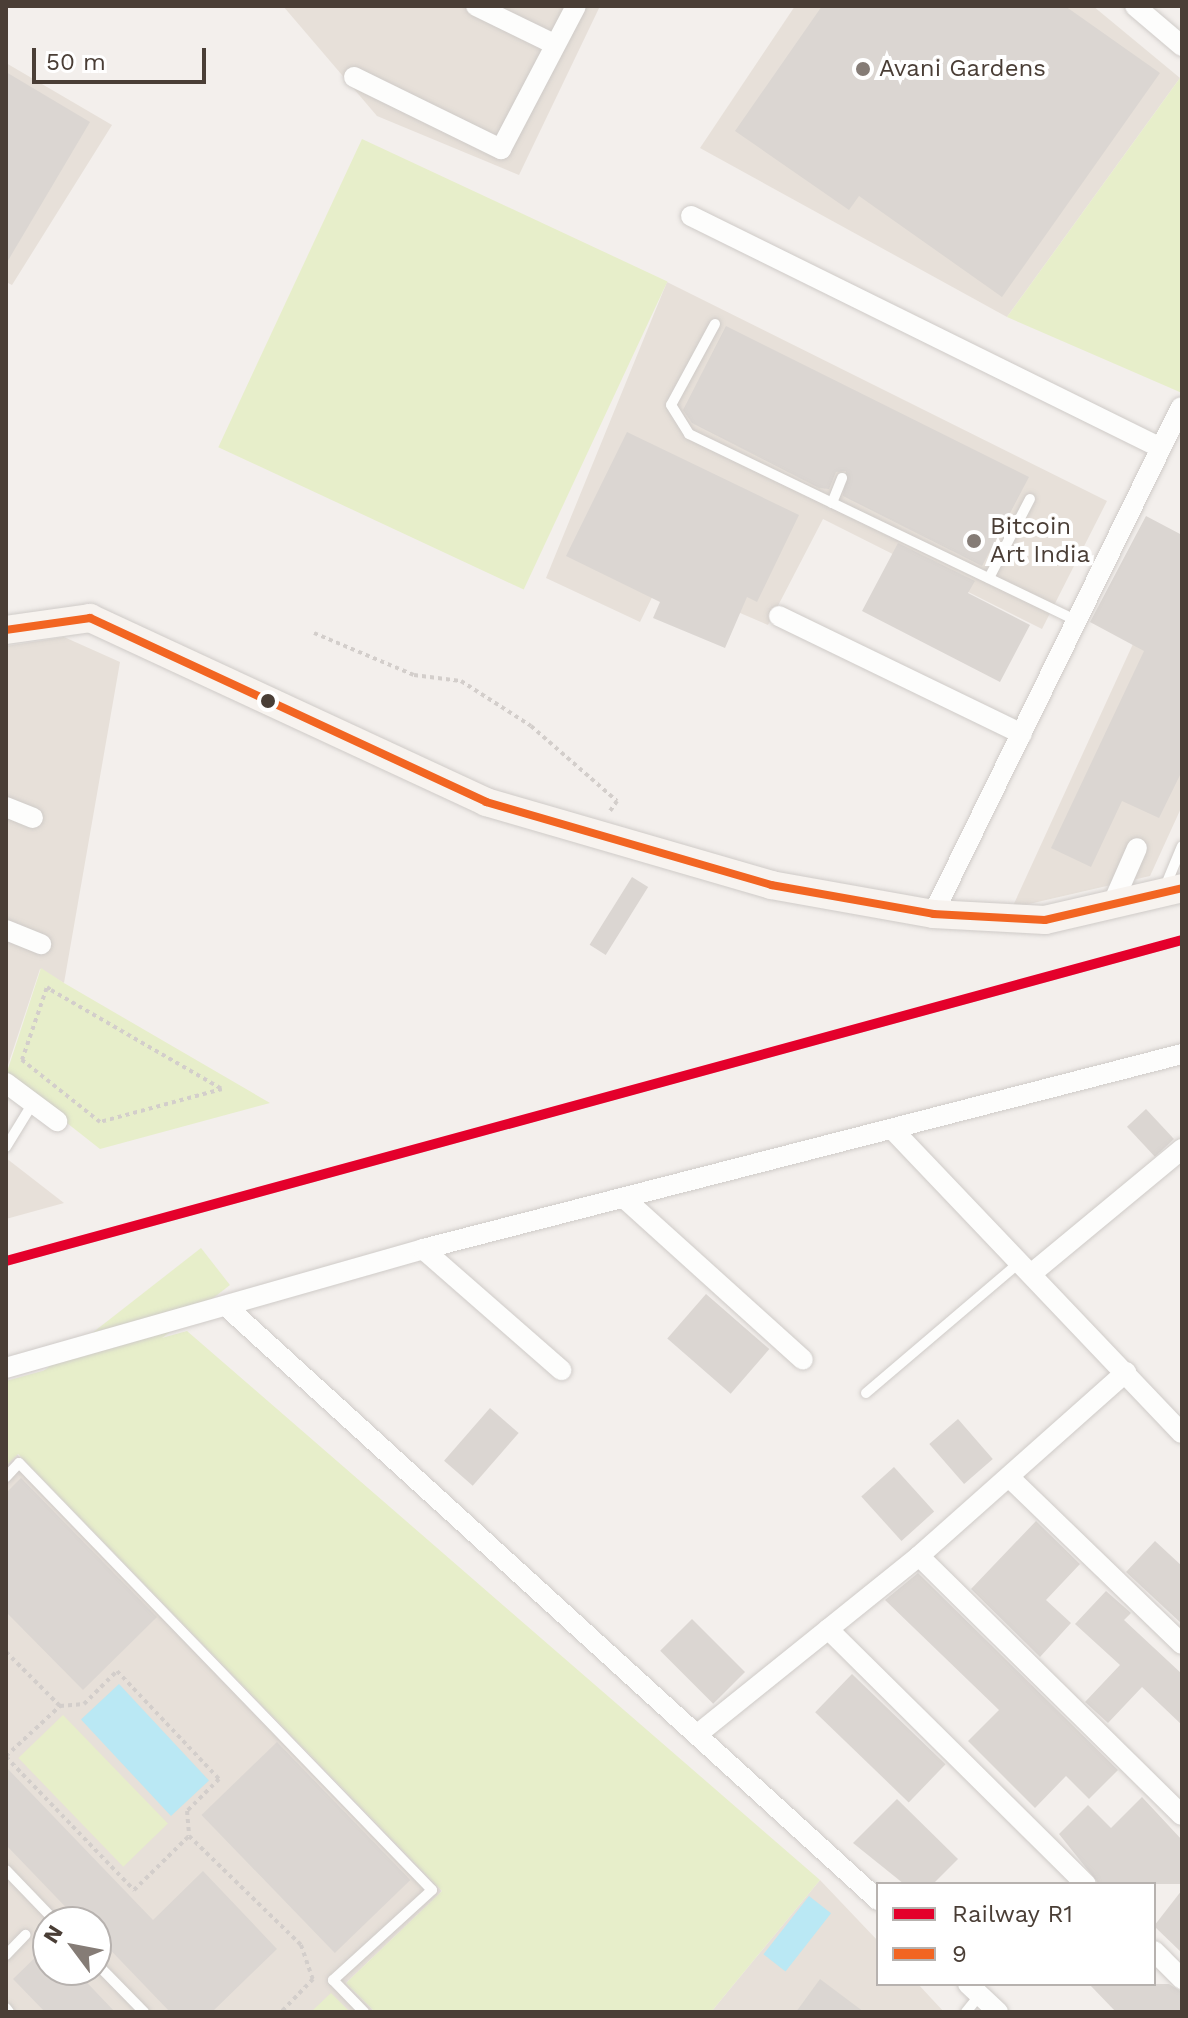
<!DOCTYPE html>
<html>
<head>
<meta charset="utf-8">
<style>
	body { margin:0 }
	#map { position:relative; width:1188px; height:2018px; overflow:hidden; background:#f3efec; font-family:"Work Sans",sans-serif }
	div>[style] { position:absolute }
	.residential>* { inset:0; background:#e7e0d9 }
	.green>* { inset:0; background:#e7eeca; transform-origin:0 0 }
	.water>* { inset:0; background:#bae8f4; transform-origin:0 0 }
	.building>* { inset:0; background:#dbd6d2; transform-origin:0 0 }
	.path>* { height:4px; margin-top:-2px; transform-origin:0; background:repeating-linear-gradient(90deg,#d3cecb 0 4px,transparent 0 8px) }
	.roads { filter:drop-shadow(0 0 2px #cfcbc8) drop-shadow(0 0 2px #cfcbc8) }
	.lane>* { height:10px; margin:-5px; padding:0 5px; transform-origin:5px; border-radius:5px; background:#fdfdfc }
	.street>* { height:20px; margin:-10px; padding:0 10px; transform-origin:10px; border-radius:10px; background:#fdfdfc }
	.secondary>* { height:28px; margin:-14px; padding:0 14px; transform-origin:14px; border-radius:14px; background:#f7f3ef }
	.rail>* { height:9px; margin-top:-4.5px; transform-origin:0; background:repeating-linear-gradient(90deg,#fff 0 18px,#dadad9 0 36px); box-sizing:border-box; border-block:2px solid #dadad9 }
	.bus-1>* { height:8px; margin:-4px; padding:0 4px; transform-origin:4px; border-radius:4px; background:#f26522 }
	.rail-1>* { height:10px; margin:-5px; padding:0 5px; transform-origin:5px; border-radius:5px; background:#e4002b }
	.dots>* { width:22px; height:22px; translate:-50% -50%; box-sizing:border-box; border:4px solid #fff; border-radius:50% }
	span { translate:-50% -50%; white-space:nowrap; text-align:center; line-height:1.15; -webkit-text-stroke:8px #fff; paint-order:stroke }
	.poi-label { font-size:24px; color:#4a3e36 }
	.left { translate:0 -50%; text-align:left }
	.frame { position:absolute; inset:0; border:8px solid #4a3e36; pointer-events:none }
	.legend { position:absolute; left:876px; top:1882px; width:280px; height:104px; box-sizing:border-box; background:#fff; border:2px solid #b7b2af; margin:0; padding:10px 14px; list-style:none; font-size:24px; color:#4a3e36 }
	.legend li { display:flex; align-items:center; gap:16px; height:40px }
	.legend b { width:40px; border:2px solid #b7b2af }
	.north { position:absolute; left:32px; top:1906px; width:80px; height:80px; box-sizing:border-box; background:#fff; border:2px solid #b7b2af; border-radius:50%; rotate:302deg; font-size:22px; font-weight:700; line-height:32px; text-align:center; color:#4a3e36 }
	.north::after { content:''; display:block; margin:auto; width:28px; height:36px; background:#857c76; clip-path:polygon(50% 0,100% 100%,50% 72%,0 100%) }
	.scale { position:absolute; left:32px; top:48px; width:174px; height:36px; box-sizing:border-box; border:4px solid #4a3e36; border-top:0; padding-left:10px; font-size:24px; line-height:28px; white-space:nowrap; color:#4a3e36; -webkit-text-stroke:6px #fff; paint-order:stroke }
</style>
</head>
<body>
<div id="map">
	<div class="residential">
		<div style="clip-path:polygon(283px 6px,600px 6px,519px 175px,377px 116px)"></div>
		<div style="clip-path:polygon(795px 6px,1093px 6px,1180px 78px,1007px 317px,700px 148px)"></div>
		<div style="clip-path:polygon(6px 63px,112px 125px,12px 285px,6px 282px)"></div>
		<div style="clip-path:polygon(667px 282px,1107px 501px,1042px 629px,823px 519px,768px 625px,661px 579px,640px 622px,546px 578px)"></div>
		<div style="clip-path:polygon(1182px 537px,1182px 806px,1150px 876px,1012px 908px)"></div>
		<div style="clip-path:polygon(64px 637px,120px 662px,64px 983px,40px 969px,6px 1071px,6px 646px)"></div>
		<div style="clip-path:polygon(6px 1158px,64px 1203px,6px 1219px)"></div>
		<div style="clip-path:polygon(evenodd,17px 1454px,442px 1891px,346px 1983px,375px 2012px,6px 2012px,6px 1466px,17px 1454px,48px 1922px,96px 1922px,96px 1970px,48px 1970px,48px 1922px)"></div>
		<div style="clip-path:polygon(820px 1880px,878px 1941px,878px 1984px,918px 1984px,944px 2012px,711px 2012px)"></div>
	</div>
	<div class="green">
		<div style="clip-path:polygon(1180px 78px,1182px 80px,1182px 393px,1007px 317px)"></div>
		<div style="left:362px;top:139px;width:337px;height:340px;rotate:25deg"></div>
		<div style="clip-path:polygon(41px 968px,64px 983px,270px 1103px,100px 1149px,6px 1075px)"></div>
		<div style="left:201px;top:1248px;width:47px;height:203px;rotate:52deg"></div>
		<div style="clip-path:polygon(187px 1331px,820px 1880px,711px 2012px,375px 2012px,346px 1983px,442px 1891px,18px 1454px,6px 1466px,6px 1381px)"></div>
		<div style="left:63px;top:1715px;width:151px;height:62px;rotate:46deg"></div>
		<div style="clip-path:polygon(331px 1993px,350px 2012px,311px 2012px)"></div>
	</div>
	<div class="water">
		<div style="left:119px;top:1684px;width:132px;height:52px;rotate:47deg"></div>
		<div style="left:809px;top:1896px;width:28px;height:74px;rotate:38deg"></div>
	</div>
	<div class="building">
		<div style="clip-path:polygon(822px 6px,1065px 6px,1160px 73px,1002px 297px,859px 196px,849px 210px,735px 131px)"></div>
		<div style="clip-path:polygon(6px 72px,90px 122px,6px 264px)"></div>
		<div style="clip-path:polygon(726px 326px,1029px 477px,982px 566px,843px 496px,846px 471px,836px 472px,829px 489px,819px 488px,692px 423px,683px 410px)"></div>
		<div style="clip-path:polygon(627px 432px,799px 515px,757px 602px,747px 597px,725px 648px,653px 618px,660px 602px,566px 556px)"></div>
		<div style="clip-path:polygon(1146px 516px,1182px 535px,1182px 771px,1159px 818px,1122px 801px,1091px 867px,1051px 848px,1144px 651px,1090px 622px)"></div>
		<div style="clip-path:polygon(898px 543px,975px 581px,968px 593px,1030px 625px,1000px 682px,862px 611px)"></div>
		<div style="left:632px;top:877px;width:19px;height:80px;rotate:32deg"></div>
		<div style="left:1146px;top:1109px;width:41px;height:26px;rotate:47deg"></div>
		<div style="left:706px;top:1294px;width:84px;height:59px;rotate:41deg"></div>
		<div style="left:490px;top:1408px;width:38px;height:70px;rotate:41deg"></div>
		<div style="left:958px;top:1419px;width:53px;height:38px;rotate:49deg"></div>
		<div style="left:894px;top:1467px;width:60px;height:44px;rotate:48deg"></div>
		<div style="clip-path:polygon(21px 1478px,157px 1617px,83px 1690px,6px 1612px,6px 1493px)"></div>
		<div style="clip-path:polygon(1036px 1521px,1080px 1564px,1046px 1600px,1071px 1623px,1040px 1657px,971px 1589px)"></div>
		<div style="clip-path:polygon(1155px 1541px,1182px 1566px,1182px 1624px,1126px 1572px)"></div>
		<div style="clip-path:polygon(918px 1573px,1118px 1770px,1089px 1799px,1066px 1776px,1035px 1808px,968px 1741px,999px 1710px,885px 1600px)"></div>
		<div style="clip-path:polygon(1106px 1591px,1131px 1613px,1124px 1620px,1182px 1674px,1182px 1725px,1142px 1687px,1108px 1723px,1085px 1702px,1120px 1665px,1075px 1624px)"></div>
		<div style="left:692px;top:1619px;width:75px;height:45px;rotate:45deg"></div>
		<div style="left:852px;top:1674px;width:130px;height:53px;rotate:44deg"></div>
		<div style="left:277px;top:1742px;width:192px;height:105px;rotate:46deg"></div>
		<div style="clip-path:polygon(6px 1767px,153px 1920px,203px 1871px,277px 1949px,212px 2012px,170px 2012px,96px 1935px,96px 1922px,80px 1922px,6px 1845px)"></div>
		<div style="clip-path:polygon(1142px 1797px,1182px 1840px,1182px 1884px,1099px 1884px,1059px 1834px,1088px 1805px,1111px 1828px)"></div>
		<div style="clip-path:polygon(897px 1799px,958px 1859px,933px 1884px,904px 1884px,853px 1843px)"></div>
		<div style="clip-path:polygon(1182px 1890px,1182px 1953px,1154px 1926px)"></div>
		<div style="clip-path:polygon(48px 1945px,48px 1970px,75px 1970px,115px 2012px,45px 2012px,13px 1979px)"></div>
		<div style="clip-path:polygon(820px 1979px,864px 2012px,796px 2012px)"></div>
		<div style="clip-path:polygon(1089px 1984px,1169px 1984px,1182px 1992px,1182px 2012px,1116px 2012px)"></div>
	</div>
	<div class="path">
		<div style="left:314px;top:633px;width:108px;rotate:22.8deg"></div>
		<div style="left:414px;top:675px;width:47px;rotate:7.3deg"></div>
		<div style="left:461px;top:681px;width:83px;rotate:32.7deg"></div>
		<div style="left:531px;top:726px;width:114px;rotate:41.1deg"></div>
		<div style="left:617px;top:801px;width:12px;rotate:125deg"></div>
		<div style="left:47px;top:987px;width:5px;rotate:37deg"></div>
		<div style="left:51px;top:990px;width:198px;rotate:30.1deg"></div>
		<div style="left:222px;top:1089px;width:126px;rotate:164.9deg"></div>
		<div style="left:100px;top:1122px;width:100px;rotate:-141.5deg"></div>
		<div style="left:22px;top:1060px;width:77px;rotate:-71.1deg"></div>
		<div style="left:6px;top:1652px;width:76px;rotate:45deg"></div>
		<div style="left:6px;top:1756px;width:74px;rotate:-42.8deg"></div>
		<div style="left:60px;top:1706px;width:24px;rotate:-5deg"></div>
		<div style="left:84px;top:1704px;width:47px;rotate:-45deg"></div>
		<div style="left:117px;top:1671px;width:149px;rotate:46.6deg"></div>
		<div style="left:219px;top:1779px;width:45px;rotate:135deg"></div>
		<div style="left:187px;top:1811px;width:25px;rotate:85deg"></div>
		<div style="left:189px;top:1836px;width:156px;rotate:44.2deg"></div>
		<div style="left:301px;top:1945px;width:36px;rotate:71deg"></div>
		<div style="left:313px;top:1979px;width:46px;rotate:134.1deg"></div>
		<div style="left:6px;top:1757px;width:185px;rotate:46.1deg"></div>
		<div style="left:134px;top:1890px;width:77px;rotate:-44.5deg"></div>
	</div>
	<div class="roads">
		<div class="lane">
			<div style="left:715px;top:324px;width:92px;rotate:118.5deg"></div>
			<div style="left:671px;top:405px;width:34px;rotate:58deg"></div>
			<div style="left:689px;top:434px;width:431px;rotate:25.7deg"></div>
			<div style="left:832px;top:503px;width:27px;rotate:-68deg"></div>
			<div style="left:989px;top:578px;width:89px;rotate:-62.6deg"></div>
			<div style="left:1165px;top:887px;width:44px;rotate:-67.5deg"></div>
			<div style="left:6px;top:1147px;width:52px;rotate:-58.5deg"></div>
			<div style="left:866px;top:1393px;width:202px;rotate:-40.4deg"></div>
			<div style="left:6px;top:1477px;width:19px;rotate:-47deg"></div>
			<div style="left:19px;top:1463px;width:594px;rotate:45.95deg"></div>
			<div style="left:432px;top:1890px;width:134px;rotate:137.7deg"></div>
			<div style="left:333px;top:1980px;width:45px;rotate:45.9deg"></div>
			<div style="left:6px;top:1870px;width:72px;rotate:46.1deg"></div>
			<div style="left:6px;top:1955px;width:28px;rotate:-46deg"></div>
			<div style="left:96px;top:1963px;width:69px;rotate:45.6deg"></div>
			<div style="left:6px;top:2008px;width:5px;rotate:53deg"></div>
			<div style="left:966px;top:2012px;width:22px;rotate:-51deg"></div>
		</div>
		<div class="street">
			<div style="left:476px;top:6px;width:87px;rotate:26deg"></div>
			<div style="left:1135px;top:6px;width:62px;rotate:40.4deg"></div>
			<div style="left:354px;top:77px;width:164px;rotate:26.1deg"></div>
			<div style="left:501px;top:149px;width:161px;rotate:-62.3deg"></div>
			<div style="left:691px;top:216px;width:524px;rotate:26.27deg"></div>
			<div style="left:779px;top:616px;width:270px;rotate:25.9deg"></div>
			<div style="left:6px;top:807px;width:29px;rotate:22deg"></div>
			<div style="left:1112px;top:905px;width:62px;rotate:-66.3deg"></div>
			<div style="left:933px;top:914px;width:564px;rotate:-63.93deg"></div>
			<div style="left:6px;top:930px;width:38px;rotate:22deg"></div>
			<div style="left:6px;top:1083px;width:64px;rotate:36.7deg"></div>
			<div style="left:894px;top:1131px;width:417px;rotate:46.4deg"></div>
			<div style="left:624px;top:1198px;width:241px;rotate:42.1deg"></div>
			<div style="left:423px;top:1249px;width:184px;rotate:41.2deg"></div>
			<div style="left:1031px;top:1274px;width:196px;rotate:-39.6deg"></div>
			<div style="left:227px;top:1307px;width:881px;rotate:42.33deg"></div>
			<div style="left:6px;top:1368px;width:434px;rotate:-15.9deg"></div>
			<div style="left:423px;top:1249px;width:784px;rotate:-14.41deg"></div>
			<div style="left:1010px;top:1478px;width:239px;rotate:44deg"></div>
			<div style="left:919px;top:1556px;width:369px;rotate:44.6deg"></div>
			<div style="left:828px;top:1629px;width:363px;rotate:44.7deg"></div>
			<div style="left:699px;top:1733px;width:282px;rotate:-38.8deg"></div>
			<div style="left:919px;top:1556px;width:277px;rotate:-41.6deg"></div>
			<div style="left:1154px;top:1951px;width:40px;rotate:45deg"></div>
			<div style="left:968px;top:1984px;width:41px;rotate:43deg"></div>
		</div>
		<div class="secondary">
			<div style="left:6px;top:630px;width:85px;rotate:-8.1deg"></div>
			<div style="left:90px;top:618px;width:437px;rotate:24.9deg"></div>
			<div style="left:486px;top:802px;width:297px;rotate:16.2deg"></div>
			<div style="left:771px;top:885px;width:165px;rotate:10.1deg"></div>
			<div style="left:933px;top:914px;width:112px;rotate:3.1deg"></div>
			<div style="left:1045px;top:920px;width:141px;rotate:-13.1deg"></div>
		</div>
	</div>
	<div class="rail">
		<div style="left:6px;top:1261px;width:1219px;rotate:-15.27deg"></div>
	</div>
	<div class="bus-1">
		<div style="left:6px;top:630px;width:85px;rotate:-8.1deg"></div>
		<div style="left:90px;top:618px;width:437px;rotate:24.9deg"></div>
		<div style="left:486px;top:802px;width:297px;rotate:16.2deg"></div>
		<div style="left:771px;top:885px;width:165px;rotate:10.1deg"></div>
		<div style="left:933px;top:914px;width:112px;rotate:3.1deg"></div>
		<div style="left:1045px;top:920px;width:141px;rotate:-13.1deg"></div>
	</div>
	<div class="rail-1">
		<div style="left:6px;top:1261px;width:1219px;rotate:-15.27deg"></div>
	</div>
	<div class="dots">
		<div style="left:863px;top:69px;background:#857c76"></div>
		<div style="left:974px;top:541px;background:#857c76"></div>
		<div style="left:268px;top:701px;background:#4a3e36"></div>
	</div>
	<div class="poi-label">
		<span class="left" style="left:879px;top:69px">Avani Gardens</span>
		<span class="left" style="left:990px;top:541px">Bitcoin<br>Art India</span>
	</div>
	<div class="frame"></div>
	<ul class="legend">
	<li><b style="height:10px;background:#e4002b"></b>Railway R1</li>
	<li><b style="height:10px;background:#f26522"></b>9</li>
	</ul>
	<div class="north">N</div>
	<div class="scale">50 m</div>
</div>
</body>
</html>
